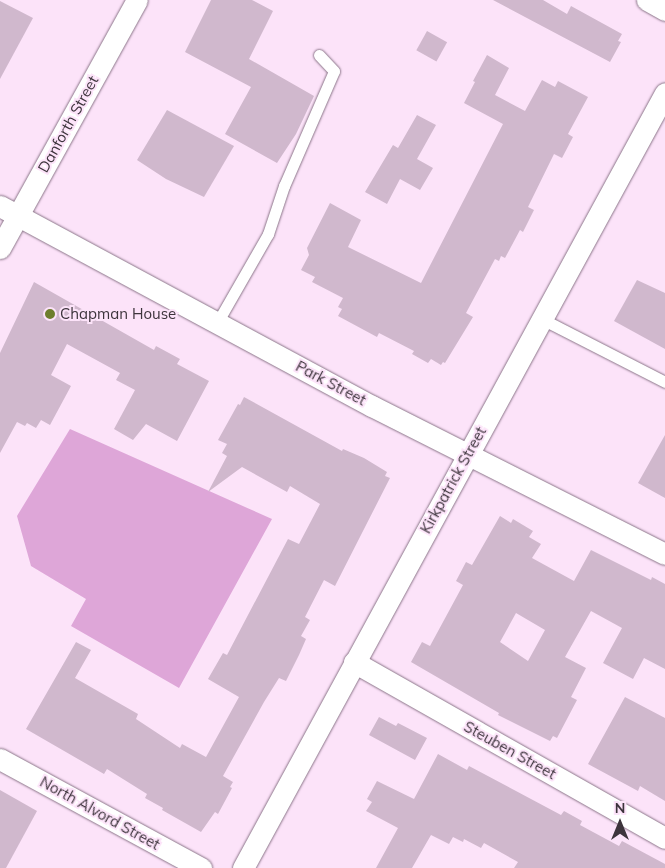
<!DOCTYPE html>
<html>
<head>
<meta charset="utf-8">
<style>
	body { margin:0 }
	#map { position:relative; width:665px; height:868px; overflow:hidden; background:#fce3f9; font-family:Mulish,sans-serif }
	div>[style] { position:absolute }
	.forest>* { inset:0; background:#dea6d8 }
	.building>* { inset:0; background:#d0b8cd; transform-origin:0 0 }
	.roads { filter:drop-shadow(0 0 1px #8b7589) drop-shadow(0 0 1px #8b7589) }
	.service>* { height:11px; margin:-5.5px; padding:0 5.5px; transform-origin:5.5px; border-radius:5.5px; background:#fff }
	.minor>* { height:21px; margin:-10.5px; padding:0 10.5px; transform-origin:10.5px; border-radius:10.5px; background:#fff }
	.dots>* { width:14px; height:14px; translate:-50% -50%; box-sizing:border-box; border:2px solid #fce3f9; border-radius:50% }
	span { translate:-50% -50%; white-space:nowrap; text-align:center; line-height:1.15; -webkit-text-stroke:4px #fce3f9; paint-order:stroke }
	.street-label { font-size:15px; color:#3d343c }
	.poi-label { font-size:15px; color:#3d343c }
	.left { translate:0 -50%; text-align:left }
	.north { position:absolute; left:595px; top:798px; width:50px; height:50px; -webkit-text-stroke:4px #fce3f9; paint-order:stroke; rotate:0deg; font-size:14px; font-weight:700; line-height:20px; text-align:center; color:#3d343c }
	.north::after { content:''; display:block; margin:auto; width:18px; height:22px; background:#3d343c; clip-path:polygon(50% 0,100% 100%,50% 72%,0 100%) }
</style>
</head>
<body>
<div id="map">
	<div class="forest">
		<div style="clip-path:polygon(70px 429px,272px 519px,179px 688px,71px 626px,86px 599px,31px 566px,17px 516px)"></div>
	</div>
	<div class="building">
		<div style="clip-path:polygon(211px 0,252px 0,273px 11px,249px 59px,314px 96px,296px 134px,277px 163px,225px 134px,251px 87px,185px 52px)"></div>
		<div style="clip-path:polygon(493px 0,543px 0,567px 14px,571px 6px,622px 34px,618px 41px,621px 42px,610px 62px)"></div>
		<div style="clip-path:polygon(0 1px,33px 18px,0 79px)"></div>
		<div style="left:427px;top:31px;width:23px;height:22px;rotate:29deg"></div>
		<div style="clip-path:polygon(487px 55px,509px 68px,495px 95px,525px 111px,542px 80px,555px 87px,558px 81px,588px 97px,568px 134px,573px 137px,562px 158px,554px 154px,528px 207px,534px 210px,523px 232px,520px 230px,505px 258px,501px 256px,499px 261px,495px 259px,466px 313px,473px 317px,445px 363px,443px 362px,441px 365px,431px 359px,428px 363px,412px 354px,414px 351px,379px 333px,377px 337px,338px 316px,342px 309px,338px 307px,343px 298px,312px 282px,315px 277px,301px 270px,309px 255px,307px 248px,330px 203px,361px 220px,348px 247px,421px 283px,503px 124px,464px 103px,475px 82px,473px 81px)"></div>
		<div style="clip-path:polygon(167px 110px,234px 146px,204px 197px,166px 179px,137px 160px)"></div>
		<div style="clip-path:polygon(417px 115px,436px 125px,417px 159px,433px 168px,420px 190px,400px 179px,387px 204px,365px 192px,393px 145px,398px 148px)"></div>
		<div style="clip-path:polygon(637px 280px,665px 293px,665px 349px,614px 321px)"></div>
		<div style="clip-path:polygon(34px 282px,154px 350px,156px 346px,180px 359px,177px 364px,209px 381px,177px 441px,146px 424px,133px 440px,114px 429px,135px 390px,116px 380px,120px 373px,67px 344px,51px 375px,71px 386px,50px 425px,41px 420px,36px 428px,27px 423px,25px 426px,17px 422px,0 453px,0 353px)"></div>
		<div style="clip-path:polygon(244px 397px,342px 451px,343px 449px,364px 458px,387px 472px,385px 476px,390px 478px,335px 586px,324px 580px,305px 617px,310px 620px,301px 636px,306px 639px,299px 655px,286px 681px,279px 678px,264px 702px,223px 776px,233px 782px,230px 787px,232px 788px,218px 814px,215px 812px,201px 832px,162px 810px,163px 808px,145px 798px,147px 794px,107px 769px,104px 774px,26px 729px,76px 642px,91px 650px,75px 678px,138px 714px,136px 719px,180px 748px,182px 744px,206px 757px,239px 697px,208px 679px,223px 653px,227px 655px,288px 539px,299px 544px,320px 504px,290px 486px,287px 492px,242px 467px,208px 492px,227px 456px,222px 453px,227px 444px,218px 440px,238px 404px,240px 405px)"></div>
		<div style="clip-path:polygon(665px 435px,665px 498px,638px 483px)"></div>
		<div style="clip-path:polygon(evenodd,500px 516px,511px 523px,513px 519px,533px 531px,529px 537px,541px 544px,532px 558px,574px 581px,591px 550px,651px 580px,652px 577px,665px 584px,665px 669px,644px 658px,633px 679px,603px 663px,622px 628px,591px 611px,565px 657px,586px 668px,571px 697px,577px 700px,557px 738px,553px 736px,550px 741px,498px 715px,499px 713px,411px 662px,422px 642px,430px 646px,463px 585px,456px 581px,466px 562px,472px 565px,500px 516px,516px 613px,545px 630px,528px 661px,500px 642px,516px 613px)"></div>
		<div style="clip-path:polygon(625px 697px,665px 718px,665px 801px,640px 786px,638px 791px,588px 764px)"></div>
		<div style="clip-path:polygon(379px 717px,396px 726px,398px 723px,427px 738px,415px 760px,369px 735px)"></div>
		<div style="clip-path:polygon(438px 754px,467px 770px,469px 766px,561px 815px,564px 811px,582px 821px,580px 825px,619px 846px,622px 841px,665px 864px,665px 868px,514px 868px,518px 862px,484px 843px,481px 848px,464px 839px,463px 842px,453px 837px,449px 844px,431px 835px,412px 868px,376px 868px,398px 828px,366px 811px,372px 802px,367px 799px,377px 781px,414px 799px)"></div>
		<div style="clip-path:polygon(0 790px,37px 811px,6px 868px,0 868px)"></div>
	</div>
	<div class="roads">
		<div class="service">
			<div style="left:542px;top:319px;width:138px;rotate:27.1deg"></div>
			<div style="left:217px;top:323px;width:103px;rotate:-60.2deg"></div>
			<div style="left:268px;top:234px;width:51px;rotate:-71.6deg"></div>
			<div style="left:284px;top:186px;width:125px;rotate:-66.5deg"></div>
			<div style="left:334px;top:71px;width:22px;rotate:-133deg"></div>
		</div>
		<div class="minor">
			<div style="left:647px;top:0;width:21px;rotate:29deg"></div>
			<div style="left:0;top:206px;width:422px;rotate:28.3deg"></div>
			<div style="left:372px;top:406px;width:328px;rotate:26.8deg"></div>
			<div style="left:0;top:248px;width:283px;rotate:-61.1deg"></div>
			<div style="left:354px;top:662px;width:357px;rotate:29.5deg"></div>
			<div style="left:0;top:759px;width:229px;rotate:28.5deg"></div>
			<div style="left:243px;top:868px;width:882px;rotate:-61.43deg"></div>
		</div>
	</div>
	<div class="dots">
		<div style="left:50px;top:314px;background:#6e7e2d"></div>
	</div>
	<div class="street-label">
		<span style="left:68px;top:124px;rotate:-61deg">Danforth Street</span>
		<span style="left:331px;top:383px;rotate:28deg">Park Street</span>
		<span style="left:453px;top:480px;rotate:-61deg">Kirkpatrick Street</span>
		<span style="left:510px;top:750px;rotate:29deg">Steuben Street</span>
		<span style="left:100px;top:813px;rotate:29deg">North Alvord Street</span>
	</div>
	<div class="poi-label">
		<span class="left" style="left:60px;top:314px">Chapman House</span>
	</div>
	<div class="north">N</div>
</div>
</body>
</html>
